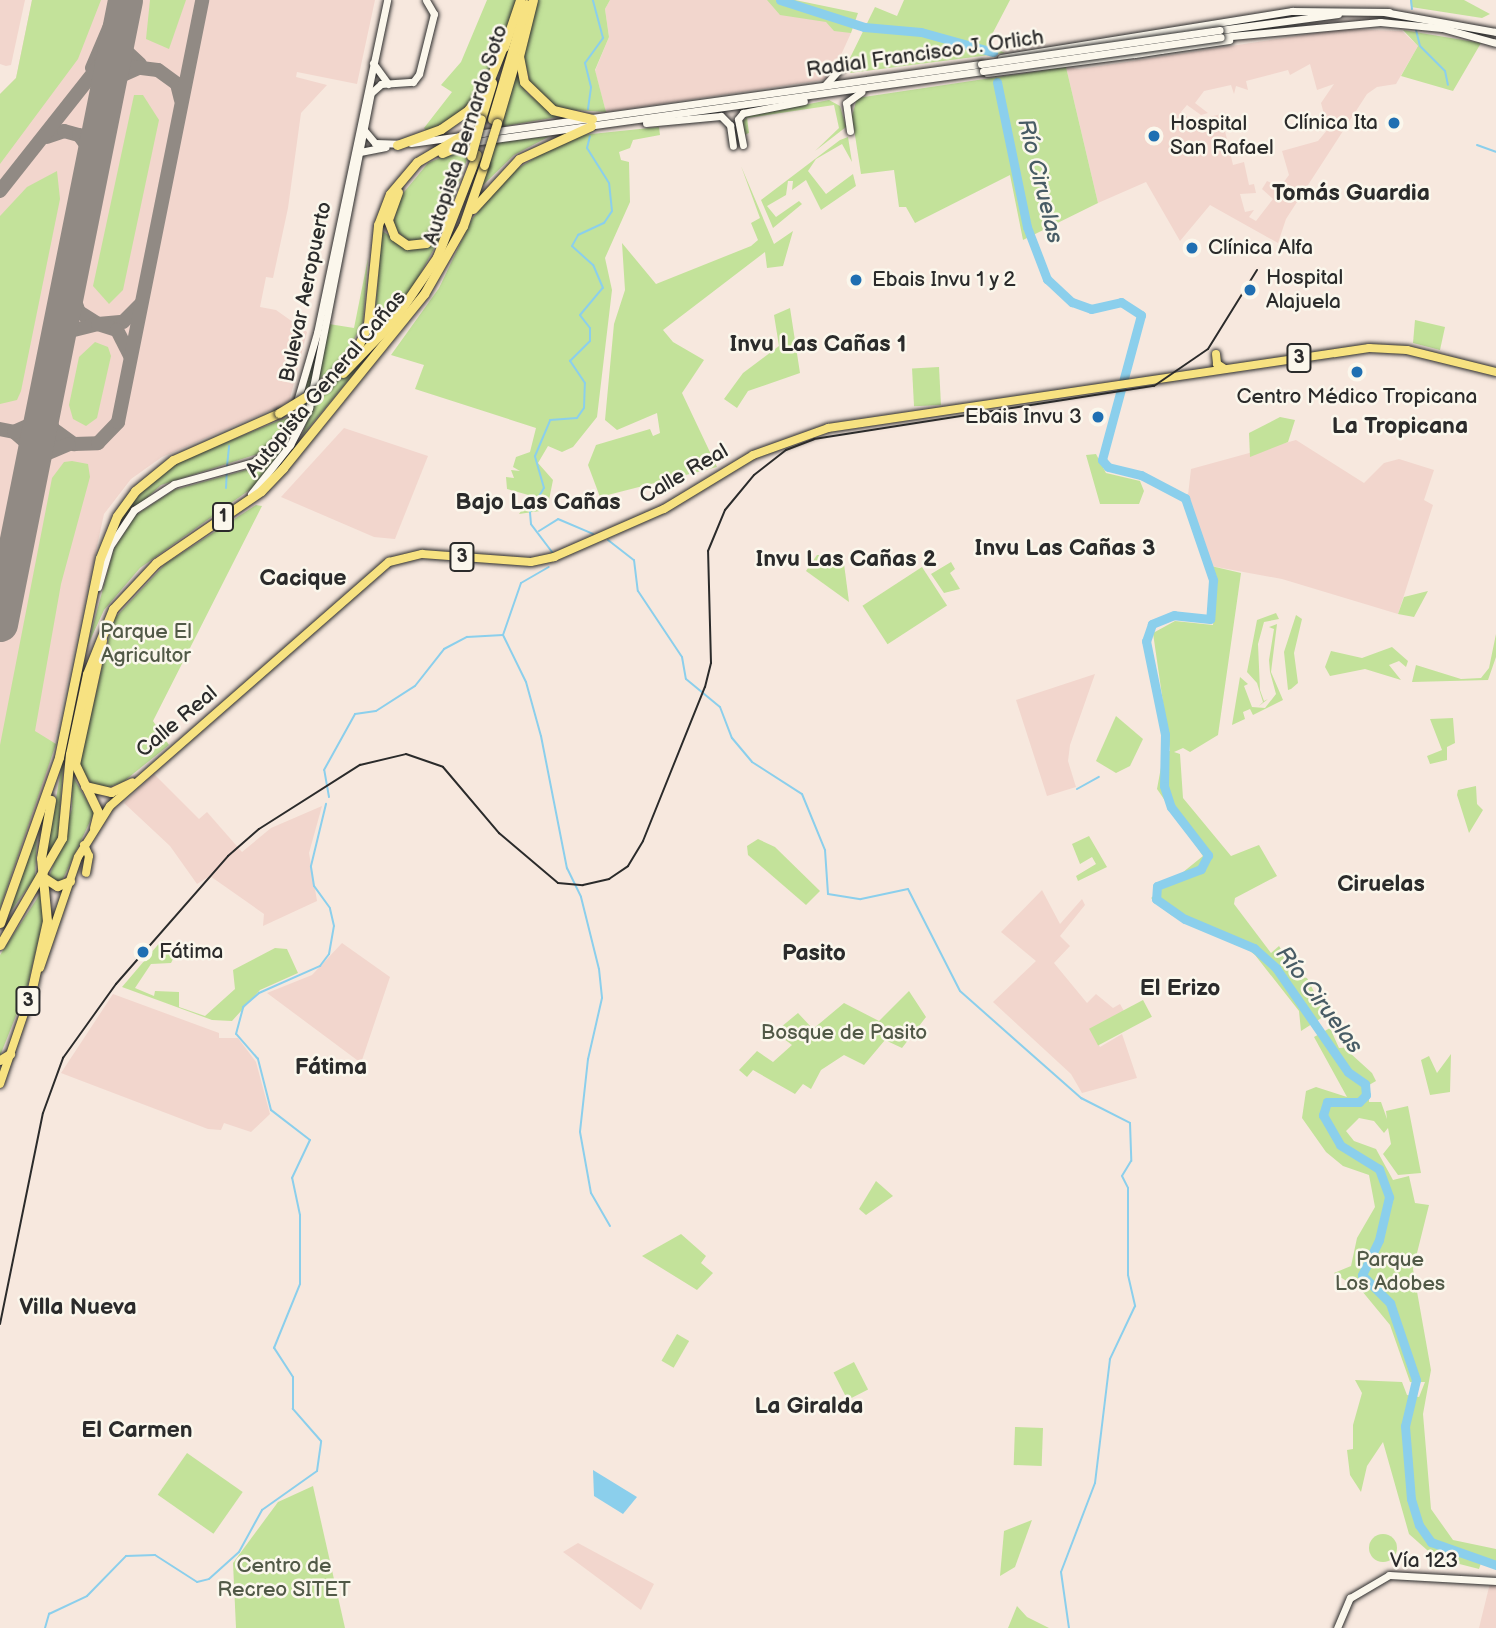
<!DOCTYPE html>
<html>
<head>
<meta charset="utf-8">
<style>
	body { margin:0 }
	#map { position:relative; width:1496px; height:1628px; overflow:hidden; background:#f7e8de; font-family:"Balsamiq Sans",sans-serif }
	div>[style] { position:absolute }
	.built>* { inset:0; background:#f2d6cd }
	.green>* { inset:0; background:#c3e29a; transform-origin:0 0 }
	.round { border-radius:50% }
	.water>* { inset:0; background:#8bcfec }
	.stream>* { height:2px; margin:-1px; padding:0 1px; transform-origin:1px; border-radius:1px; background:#8bcfec }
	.river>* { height:9px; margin:-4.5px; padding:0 4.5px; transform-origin:4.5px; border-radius:4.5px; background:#8bcfec }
	.taxiway>* { height:14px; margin:-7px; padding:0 7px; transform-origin:7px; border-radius:7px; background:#918a84 }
	.runway>* { height:35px; margin:-17.5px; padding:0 17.5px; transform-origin:17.5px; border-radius:17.5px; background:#918a84 }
	.roads { filter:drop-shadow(0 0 2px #2b2b2b) drop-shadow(0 0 2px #2b2b2b) }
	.secondary>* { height:7px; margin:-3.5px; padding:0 3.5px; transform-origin:3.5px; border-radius:3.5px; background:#fbf7ec }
	.primary>* { height:8px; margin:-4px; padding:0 4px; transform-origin:4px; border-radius:4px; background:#f7e281 }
	.highway>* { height:9px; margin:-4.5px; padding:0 4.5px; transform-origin:4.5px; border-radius:4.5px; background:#f7e281 }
	.rail>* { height:2px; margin:-1px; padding:0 1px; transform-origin:1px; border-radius:1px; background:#2b2b2b }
	.bridges { filter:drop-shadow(0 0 2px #2b2b2b) drop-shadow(0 0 2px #2b2b2b) }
	.secondary-bridge>* { height:7px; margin:-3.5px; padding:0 3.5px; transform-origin:3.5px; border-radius:3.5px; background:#fbf7ec }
	.highway-bridge>* { height:9px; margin:-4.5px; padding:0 4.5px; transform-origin:4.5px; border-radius:4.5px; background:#f7e281 }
	.dots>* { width:19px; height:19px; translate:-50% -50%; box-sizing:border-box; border:4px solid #fbf7ec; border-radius:50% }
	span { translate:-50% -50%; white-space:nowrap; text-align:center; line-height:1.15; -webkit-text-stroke:5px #fbf7ec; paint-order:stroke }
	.shield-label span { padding:2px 5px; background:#fbf7ec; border:2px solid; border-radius:5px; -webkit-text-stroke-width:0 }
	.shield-label { font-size:19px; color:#2b2b2b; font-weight:700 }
	.street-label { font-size:21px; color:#2b2b2b }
	.poi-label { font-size:21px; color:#2b2b2b }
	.right { translate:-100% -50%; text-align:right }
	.left { translate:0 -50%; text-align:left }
	.park-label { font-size:21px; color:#515947 }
	.water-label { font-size:23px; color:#485c65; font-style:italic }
	.neighbourhood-label { font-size:23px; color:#2b2b2b; font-weight:700 }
</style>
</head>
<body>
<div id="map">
	<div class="built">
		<div style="clip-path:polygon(0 0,25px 0,11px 65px,6px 66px,0 64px)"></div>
		<div style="clip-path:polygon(32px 0,375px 0,357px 84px,297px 72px,296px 77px,327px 85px,301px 113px,288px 208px,273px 278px,266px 277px,260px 307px,276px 310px,307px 332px,289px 402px,162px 457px,131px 479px,104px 514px,47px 776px,0 908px,0 94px,16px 78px)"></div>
		<div style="clip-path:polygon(610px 0,773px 0,844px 25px,851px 33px,830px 79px,606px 112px,595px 71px,609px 37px,605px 9px)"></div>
		<div style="clip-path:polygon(evenodd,1342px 29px,1402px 31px,1418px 46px,1396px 84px,1377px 87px,1367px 94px,1286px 219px,1278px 243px,1210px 205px,1180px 241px,1146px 182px,1098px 203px,1066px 67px,1080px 69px,1342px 29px,1310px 64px,1317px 90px,1334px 84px,1321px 103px,1328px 129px,1318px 141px,1282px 151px,1289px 175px,1280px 187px,1267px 181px,1262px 189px,1273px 199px,1256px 221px,1249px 217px,1254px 210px,1245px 212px,1240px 194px,1256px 193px,1254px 184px,1249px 185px,1244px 162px,1233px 165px,1221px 114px,1209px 117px,1214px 125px,1208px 133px,1181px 112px,1187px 105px,1201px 115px,1208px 113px,1195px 103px,1204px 91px,1231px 85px,1234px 94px,1236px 86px,1248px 90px,1246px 81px,1288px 70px,1290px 75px,1310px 64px)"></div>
		<div style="clip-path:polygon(344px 428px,428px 456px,395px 539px,374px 537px,281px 497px)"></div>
		<div style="clip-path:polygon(1296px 440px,1364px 483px,1384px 463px,1399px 459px,1434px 470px,1424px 500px,1433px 505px,1398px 614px,1282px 579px,1211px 566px,1188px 495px,1191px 469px)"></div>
		<div style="clip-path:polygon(1095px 674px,1070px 745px,1068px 761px,1076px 787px,1047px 796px,1016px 700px)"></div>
		<div style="clip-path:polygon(154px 774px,199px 819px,207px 812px,242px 852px,271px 828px,322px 806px,309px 853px,317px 901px,263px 926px,264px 914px,210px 876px,197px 884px,170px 846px,124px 803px)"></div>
		<div style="clip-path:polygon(1042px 890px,1060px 924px,1082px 899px,1085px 905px,1060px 936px,1070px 946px,1054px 963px,1087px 1003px,1096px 994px,1113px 1008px,1120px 1004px,1124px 1011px,1091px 1031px,1100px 1047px,1122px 1034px,1137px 1078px,1082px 1093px,1071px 1074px,993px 1002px,1036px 961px,1001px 932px)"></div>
		<div style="clip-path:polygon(342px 943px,390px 977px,361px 1063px,267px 993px,312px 975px)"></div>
		<div style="clip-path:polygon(113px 994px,219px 1033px,219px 1038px,238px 1038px,256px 1062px,270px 1114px,251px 1132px,224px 1123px,221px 1130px,208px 1129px,61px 1073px)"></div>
		<div style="clip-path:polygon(578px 1543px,654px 1584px,641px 1610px,563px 1552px)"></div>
		<div style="clip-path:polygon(1490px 1583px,1496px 1585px,1496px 1628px,1479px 1628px)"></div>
	</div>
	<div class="green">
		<div style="clip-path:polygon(32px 0,101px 0,78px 59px,0 164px,0 94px,16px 78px)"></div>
		<div style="clip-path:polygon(150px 0,186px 0,169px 49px,146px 39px)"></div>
		<div style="clip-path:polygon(487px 0,517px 0,502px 53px,483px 89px,456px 116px,427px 132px,424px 128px,452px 92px,441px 85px,461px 62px)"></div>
		<div style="clip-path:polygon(537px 0,610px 0,605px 9px,609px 37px,595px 70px,606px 112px,557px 109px,531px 86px,523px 54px)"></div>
		<div style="clip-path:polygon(767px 0,795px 0,858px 13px,851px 33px,834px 31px,826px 22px,780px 15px)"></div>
		<div style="clip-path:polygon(904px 0,1010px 0,987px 44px,1005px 53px,850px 73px,850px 58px,875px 7px,897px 16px)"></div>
		<div style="clip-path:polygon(1410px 0,1464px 0,1490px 14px,1482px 18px,1411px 7px)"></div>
		<div style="clip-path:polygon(1403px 30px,1481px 43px,1453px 91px,1401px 76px,1418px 46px)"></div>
		<div style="clip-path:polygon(1066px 67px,1098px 203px,1023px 240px,1010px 175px,915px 223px,906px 207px,899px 207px,894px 170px,861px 174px,852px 116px,857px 98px)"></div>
		<div style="clip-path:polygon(516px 72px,526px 92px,557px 117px,500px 127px)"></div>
		<div style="clip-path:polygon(134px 95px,143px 95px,159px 120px,123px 290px,109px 304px,93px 286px)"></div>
		<div style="clip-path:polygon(829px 100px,840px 106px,846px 127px,815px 151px,839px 128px,834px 105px,747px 118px,749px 133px,744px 135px,743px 121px,748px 116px)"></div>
		<div style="clip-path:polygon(659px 127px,660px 135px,633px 140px,630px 148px,619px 152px,621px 160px,629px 162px,630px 202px,605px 258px,612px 290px,597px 417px,573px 447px,562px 452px,548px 446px,538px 463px,553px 480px,547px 510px,519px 514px,532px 496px,507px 489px,506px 477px,514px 478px,511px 470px,520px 471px,513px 467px,516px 457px,530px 452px,536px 428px,415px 389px,424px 365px,391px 355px,439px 288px,472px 219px,513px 171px,572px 136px)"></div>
		<div style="clip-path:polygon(550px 136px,514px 155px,480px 188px,495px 143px)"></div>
		<div style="clip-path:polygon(848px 137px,852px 162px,842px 144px,816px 159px,808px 171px,826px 194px,853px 174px,856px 186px,821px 210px,806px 180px,792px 190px,793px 181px,788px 181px,786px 195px,767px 206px,776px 217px,799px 201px,802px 204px,773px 228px,761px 200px,840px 140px)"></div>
		<div style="clip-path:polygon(472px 145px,447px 217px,422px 240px,407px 242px,393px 225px,400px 197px,428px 163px)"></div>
		<div style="clip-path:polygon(741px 166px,774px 244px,793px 231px,783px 266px,767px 268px,765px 252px,663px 330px,673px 342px,704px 360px,682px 393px,717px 467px,600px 497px,588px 465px,596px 445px,650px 429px,653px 436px,660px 433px,657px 413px,617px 430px,605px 420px,614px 324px,625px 290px,622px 243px,656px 284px,751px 246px,758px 240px,751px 223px,760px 218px)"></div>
		<div style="clip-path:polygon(57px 171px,60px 199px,21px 391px,17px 400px,0 404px,0 216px,27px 187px)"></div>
		<div style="clip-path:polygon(446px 227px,413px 287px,363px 347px,376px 306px,382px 231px,411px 249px)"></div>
		<div style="clip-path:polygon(368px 258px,363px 322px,346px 355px,318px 381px,329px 324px,354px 328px)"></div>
		<div style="clip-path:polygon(790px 308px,800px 373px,748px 391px,737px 408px,724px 399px,743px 373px,779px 346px,774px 315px)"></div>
		<div style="clip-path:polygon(1415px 320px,1445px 327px,1440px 350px,1413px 343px)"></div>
		<div style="clip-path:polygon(322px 323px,309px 398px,292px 439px,255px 486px,140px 568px,104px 610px,87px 647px,114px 549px,136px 515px,174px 490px,246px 470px,282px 446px,299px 413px)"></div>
		<div style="clip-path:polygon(95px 342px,108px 347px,111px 356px,97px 418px,86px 426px,73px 419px,69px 405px,79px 357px)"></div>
		<div style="clip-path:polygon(375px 348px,302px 436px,314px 398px)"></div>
		<div style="left:939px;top:367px;width:38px;height:27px;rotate:87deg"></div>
		<div style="clip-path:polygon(288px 417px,281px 435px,261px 453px,161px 485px,115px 527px,142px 489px,175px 463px)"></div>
		<div style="clip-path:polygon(1280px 417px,1295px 420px,1288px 442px,1250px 457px,1249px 433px)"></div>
		<div style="clip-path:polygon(1096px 454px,1106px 473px,1140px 481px,1144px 491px,1139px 504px,1100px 504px,1086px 455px)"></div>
		<div style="clip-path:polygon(72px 461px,88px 464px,90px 477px,61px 584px,35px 731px,56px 744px,0 908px,0 745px,52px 478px,64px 462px)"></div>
		<div style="clip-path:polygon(256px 505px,262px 506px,153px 721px,169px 745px,123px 782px,106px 788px,93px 785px,79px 767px,113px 620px,165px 564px)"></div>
		<div style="clip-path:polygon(817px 555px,843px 556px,849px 602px,806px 571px)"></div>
		<div style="clip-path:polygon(951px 562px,955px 569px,950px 573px,960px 589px,944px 593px,931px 574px)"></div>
		<div style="clip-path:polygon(1211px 566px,1241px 573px,1218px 735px,1190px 752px,1183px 748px,1174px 752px,1180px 754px,1183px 798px,1231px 856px,1259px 845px,1277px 876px,1235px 898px,1234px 904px,1271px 953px,1279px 946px,1298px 976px,1307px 978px,1326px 1015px,1301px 1031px,1299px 1011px,1255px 955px,1236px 940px,1171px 915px,1151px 898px,1203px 856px,1157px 789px,1164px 751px,1170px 751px,1153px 633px,1175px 621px,1213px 625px,1216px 579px)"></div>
		<div style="left:922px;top:567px;width:46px;height:71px;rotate:57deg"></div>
		<div style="clip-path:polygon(1428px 591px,1414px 617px,1398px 614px,1404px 597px)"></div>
		<div style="clip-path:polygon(1276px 613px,1279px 619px,1264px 622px,1258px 644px,1260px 690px,1264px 701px,1268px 699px,1259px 706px,1263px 702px,1257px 683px,1247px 672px,1257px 620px)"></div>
		<div style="clip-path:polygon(1296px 615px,1302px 619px,1294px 653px,1298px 683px,1291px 689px,1288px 690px,1284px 652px)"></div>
		<div style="clip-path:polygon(1277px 624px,1271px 672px,1283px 700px,1253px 715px,1250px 709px,1243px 712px,1245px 719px,1232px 725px,1240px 677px,1248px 684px,1244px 686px,1252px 707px,1265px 708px,1276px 694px,1270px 672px,1269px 660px,1274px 629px,1269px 627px)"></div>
		<div style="clip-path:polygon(1496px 634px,1496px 657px,1488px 680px,1412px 682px,1416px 665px,1461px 679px,1481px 678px,1489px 668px)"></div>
		<div style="clip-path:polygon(1392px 647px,1408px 661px,1406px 667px,1399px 661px,1389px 665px,1401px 680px,1365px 669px,1330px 676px,1325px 667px,1331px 651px,1362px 658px)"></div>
		<div style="clip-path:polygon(1116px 716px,1143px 739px,1130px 766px,1116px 773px,1096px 761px)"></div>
		<div style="clip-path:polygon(1453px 718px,1455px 743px,1447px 747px,1447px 760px,1430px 764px,1427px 756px,1442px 750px,1430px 719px)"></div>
		<div style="clip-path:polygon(64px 752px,58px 838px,44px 869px)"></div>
		<div style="clip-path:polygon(72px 775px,94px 813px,61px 883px,49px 878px,72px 809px)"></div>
		<div style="clip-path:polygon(1476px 786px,1477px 804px,1483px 810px,1469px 833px,1457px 795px,1458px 790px)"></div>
		<div style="clip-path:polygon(37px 834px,35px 877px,9px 914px,19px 885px)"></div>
		<div style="clip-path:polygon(1089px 836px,1107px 867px,1078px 881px,1076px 876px,1096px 864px,1092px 857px,1080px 864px,1072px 844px)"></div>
		<div style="clip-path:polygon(758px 839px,775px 847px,820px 891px,806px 905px,748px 855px,747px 846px)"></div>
		<div style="clip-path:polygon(40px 894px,43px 920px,27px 988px,0 1056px,0 955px)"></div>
		<div style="clip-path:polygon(162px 940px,177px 951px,171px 963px,151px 964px,135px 988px,154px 996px,155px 991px,179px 992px,179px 1007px,205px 1016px,235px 989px,233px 970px,275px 948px,287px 949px,298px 973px,260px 990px,232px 1021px,212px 1020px,122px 987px)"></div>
		<div style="clip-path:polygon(909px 991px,926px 1017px,902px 1048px,885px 1040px,864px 1065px,844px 1055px,821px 1070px,811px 1089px,803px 1084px,795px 1094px,753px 1070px,747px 1077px,739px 1070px,757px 1051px,773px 1062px,792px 1045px,775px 1032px,798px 1013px,813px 1029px,844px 1003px,879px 1021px)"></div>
		<div style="left:1143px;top:1000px;width:19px;height:61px;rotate:62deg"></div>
		<div style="clip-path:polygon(1330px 1028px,1339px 1048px,1352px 1047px,1350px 1053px,1372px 1073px,1376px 1081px,1369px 1085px,1369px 1102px,1381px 1102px,1387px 1119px,1386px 1111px,1408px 1106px,1421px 1173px,1398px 1175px,1383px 1154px,1391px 1144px,1388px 1128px,1384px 1133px,1374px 1121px,1359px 1118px,1346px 1131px,1354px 1141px,1376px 1149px,1393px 1180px,1409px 1176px,1415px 1203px,1429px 1205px,1413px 1269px,1431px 1370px,1423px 1414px,1431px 1509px,1453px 1540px,1496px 1549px,1496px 1563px,1482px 1560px,1479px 1569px,1436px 1558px,1409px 1534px,1383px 1442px,1367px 1466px,1361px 1492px,1350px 1475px,1347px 1450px,1353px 1449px,1353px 1425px,1362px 1393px,1355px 1380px,1402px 1382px,1407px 1395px,1419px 1397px,1425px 1382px,1410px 1382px,1390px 1325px,1362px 1291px,1334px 1273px,1351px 1266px,1357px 1238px,1375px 1207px,1369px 1175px,1343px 1166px,1326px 1152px,1302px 1118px,1306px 1091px,1316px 1087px,1347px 1097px,1314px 1037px)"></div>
		<div style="clip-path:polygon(1451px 1054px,1450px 1092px,1430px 1095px,1421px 1060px,1429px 1056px,1437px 1073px)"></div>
		<div style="clip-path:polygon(876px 1181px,893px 1196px,866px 1215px,859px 1209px)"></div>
		<div style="clip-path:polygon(681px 1234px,706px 1256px,701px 1263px,713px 1273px,697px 1290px,642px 1256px)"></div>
		<div style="left:677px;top:1334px;width:14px;height:31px;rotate:30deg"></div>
		<div style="left:854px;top:1362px;width:31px;height:23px;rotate:63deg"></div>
		<div style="left:1015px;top:1427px;width:28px;height:38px;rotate:2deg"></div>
		<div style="left:187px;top:1453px;width:68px;height:51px;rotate:35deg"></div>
		<div style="clip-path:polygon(313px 1486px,345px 1628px,236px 1628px,233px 1563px,278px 1502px)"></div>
		<div style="clip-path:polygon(1032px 1520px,1015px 1567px,1000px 1576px,1004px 1531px)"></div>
		<div class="round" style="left:1369px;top:1534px;width:28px;height:28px"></div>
		<div style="clip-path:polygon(1017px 1606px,1027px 1617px,1049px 1628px,1008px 1628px)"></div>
	</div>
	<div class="water">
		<div style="clip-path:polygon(593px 1470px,637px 1497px,623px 1514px,594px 1496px)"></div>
	</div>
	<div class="stream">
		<div style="left:1411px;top:0;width:9px;rotate:84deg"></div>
		<div style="left:1416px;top:30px;width:16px;rotate:76deg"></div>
		<div style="left:1420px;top:46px;width:35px;rotate:45deg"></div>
		<div style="left:1445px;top:71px;width:14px;rotate:78deg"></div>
		<div style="left:588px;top:109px;width:22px;rotate:-82deg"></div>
		<div style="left:591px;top:87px;width:25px;rotate:-104deg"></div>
		<div style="left:585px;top:63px;width:31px;rotate:-54deg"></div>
		<div style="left:603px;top:38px;width:39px;rotate:-105deg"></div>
		<div style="left:1477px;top:145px;width:20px;rotate:20deg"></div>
		<div style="left:227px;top:466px;width:20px;rotate:-84deg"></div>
		<div style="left:226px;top:488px;width:17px;rotate:-87deg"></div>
		<div style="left:539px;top:531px;width:22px;rotate:-32deg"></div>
		<div style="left:558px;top:519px;width:38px;rotate:23deg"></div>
		<div style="left:608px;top:540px;width:33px;rotate:38deg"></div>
		<div style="left:634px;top:560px;width:31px;rotate:83deg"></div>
		<div style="left:638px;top:591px;width:79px;rotate:56.3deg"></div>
		<div style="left:682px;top:657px;width:22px;rotate:80deg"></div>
		<div style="left:686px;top:679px;width:44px;rotate:39.5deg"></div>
		<div style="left:720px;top:707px;width:33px;rotate:69deg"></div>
		<div style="left:732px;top:738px;width:31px;rotate:50deg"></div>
		<div style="left:752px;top:762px;width:59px;rotate:32.6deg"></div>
		<div style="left:802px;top:794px;width:61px;rotate:67.7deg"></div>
		<div style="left:825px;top:850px;width:44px;rotate:86.1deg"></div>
		<div style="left:828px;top:894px;width:33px;rotate:9deg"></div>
		<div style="left:861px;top:899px;width:48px;rotate:-12deg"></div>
		<div style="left:908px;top:889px;width:114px;rotate:63deg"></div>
		<div style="left:960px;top:991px;width:162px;rotate:41.5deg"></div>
		<div style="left:1081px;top:1098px;width:55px;rotate:27deg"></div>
		<div style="left:1130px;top:1123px;width:38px;rotate:88deg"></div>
		<div style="left:1131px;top:1161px;width:17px;rotate:121deg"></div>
		<div style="left:1122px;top:1176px;width:13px;rotate:63deg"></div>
		<div style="left:1128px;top:1188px;width:87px;rotate:90deg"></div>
		<div style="left:1128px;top:1275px;width:32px;rotate:77deg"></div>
		<div style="left:1135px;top:1306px;width:59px;rotate:115.3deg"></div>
		<div style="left:1110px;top:1359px;width:125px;rotate:96.9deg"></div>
		<div style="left:1095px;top:1483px;width:95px;rotate:110.9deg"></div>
		<div style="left:1061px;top:1572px;width:57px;rotate:81.9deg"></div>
		<div style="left:552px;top:552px;width:35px;rotate:-127deg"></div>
		<div style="left:531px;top:524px;width:12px;rotate:-95deg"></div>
		<div style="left:530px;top:512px;width:28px;rotate:-60deg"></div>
		<div style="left:544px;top:488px;width:33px;rotate:-106deg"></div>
		<div style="left:535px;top:456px;width:39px;rotate:-67deg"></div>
		<div style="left:550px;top:420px;width:27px;rotate:-4deg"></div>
		<div style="left:577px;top:418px;width:12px;rotate:-55deg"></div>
		<div style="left:584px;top:408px;width:25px;rotate:-88deg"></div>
		<div style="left:585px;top:383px;width:27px;rotate:-124deg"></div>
		<div style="left:570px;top:361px;width:28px;rotate:-45deg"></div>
		<div style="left:590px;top:341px;width:13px;rotate:-90deg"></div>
		<div style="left:590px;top:328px;width:16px;rotate:-128deg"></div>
		<div style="left:580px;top:315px;width:35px;rotate:-50deg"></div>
		<div style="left:603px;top:288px;width:25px;rotate:-113deg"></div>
		<div style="left:593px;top:265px;width:28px;rotate:-138deg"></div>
		<div style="left:572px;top:246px;width:13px;rotate:-61deg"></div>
		<div style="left:578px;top:235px;width:29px;rotate:-25deg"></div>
		<div style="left:604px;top:223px;width:14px;rotate:-56deg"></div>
		<div style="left:612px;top:211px;width:28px;rotate:-96deg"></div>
		<div style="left:609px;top:183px;width:41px;rotate:-122.2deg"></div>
		<div style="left:587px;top:148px;width:12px;rotate:-76deg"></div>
		<div style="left:503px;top:635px;width:52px;rotate:63.9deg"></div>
		<div style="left:526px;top:682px;width:56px;rotate:74.5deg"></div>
		<div style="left:541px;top:736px;width:135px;rotate:78.9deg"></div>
		<div style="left:567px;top:868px;width:32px;rotate:64deg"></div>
		<div style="left:581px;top:897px;width:74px;rotate:76deg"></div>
		<div style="left:599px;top:969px;width:29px;rotate:84deg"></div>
		<div style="left:602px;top:998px;width:63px;rotate:102.9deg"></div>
		<div style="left:588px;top:1059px;width:73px;rotate:96.3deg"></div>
		<div style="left:580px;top:1132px;width:62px;rotate:79.8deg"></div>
		<div style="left:591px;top:1193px;width:38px;rotate:60deg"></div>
		<div style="left:1077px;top:789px;width:25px;rotate:-29deg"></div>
		<div style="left:329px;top:797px;width:27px;rotate:-100deg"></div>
		<div style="left:324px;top:770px;width:64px;rotate:-61deg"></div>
		<div style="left:355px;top:714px;width:21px;rotate:-8deg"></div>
		<div style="left:376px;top:711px;width:46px;rotate:-32.7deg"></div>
		<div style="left:415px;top:686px;width:47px;rotate:-51.9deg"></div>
		<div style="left:444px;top:649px;width:26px;rotate:-28deg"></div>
		<div style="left:467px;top:637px;width:36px;rotate:-3deg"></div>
		<div style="left:503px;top:635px;width:55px;rotate:-70.9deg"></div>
		<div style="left:521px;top:583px;width:32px;rotate:-30deg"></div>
		<div style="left:45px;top:1628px;width:15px;rotate:-74deg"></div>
		<div style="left:49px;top:1614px;width:42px;rotate:-25.3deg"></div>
		<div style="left:87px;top:1596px;width:56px;rotate:-45.7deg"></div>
		<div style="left:126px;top:1556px;width:29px;rotate:-2deg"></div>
		<div style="left:155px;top:1555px;width:50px;rotate:32.7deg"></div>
		<div style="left:197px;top:1582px;width:12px;rotate:-14deg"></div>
		<div style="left:209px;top:1579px;width:40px;rotate:-42deg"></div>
		<div style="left:239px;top:1552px;width:48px;rotate:-61.3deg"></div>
		<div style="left:262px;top:1510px;width:67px;rotate:-35.3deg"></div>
		<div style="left:317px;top:1471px;width:30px;rotate:-82deg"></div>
		<div style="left:321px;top:1441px;width:43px;rotate:-131.2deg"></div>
		<div style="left:293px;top:1409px;width:32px;rotate:-90deg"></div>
		<div style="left:293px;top:1377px;width:35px;rotate:-123deg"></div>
		<div style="left:274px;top:1348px;width:69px;rotate:-67.9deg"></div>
		<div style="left:300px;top:1284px;width:69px;rotate:-90deg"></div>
		<div style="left:300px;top:1215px;width:38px;rotate:-102deg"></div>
		<div style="left:292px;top:1178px;width:42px;rotate:-64.7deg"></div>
		<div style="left:310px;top:1140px;width:49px;rotate:-142.4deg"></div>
		<div style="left:271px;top:1110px;width:53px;rotate:-104.3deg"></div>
		<div style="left:258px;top:1059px;width:33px;rotate:-131deg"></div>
		<div style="left:236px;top:1034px;width:28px;rotate:-75deg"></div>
		<div style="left:243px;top:1007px;width:21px;rotate:-41deg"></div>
		<div style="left:259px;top:993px;width:67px;rotate:-23.9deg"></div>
		<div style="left:320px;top:966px;width:15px;rotate:-53deg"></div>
		<div style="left:329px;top:954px;width:28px;rotate:-80deg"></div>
		<div style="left:334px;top:926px;width:18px;rotate:-103deg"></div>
		<div style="left:330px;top:908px;width:27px;rotate:-126deg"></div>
		<div style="left:314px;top:886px;width:20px;rotate:-99deg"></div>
		<div style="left:311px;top:866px;width:64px;rotate:-76.4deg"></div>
	</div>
	<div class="river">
		<div style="left:780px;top:0;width:88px;rotate:17.8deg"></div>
		<div style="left:864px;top:27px;width:57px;rotate:5deg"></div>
		<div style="left:921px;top:32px;width:75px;rotate:15.5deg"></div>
		<div style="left:997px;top:82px;width:148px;rotate:78.3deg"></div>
		<div style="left:1027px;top:227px;width:56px;rotate:69deg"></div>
		<div style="left:1047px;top:279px;width:34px;rotate:43deg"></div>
		<div style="left:1072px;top:302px;width:20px;rotate:20deg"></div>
		<div style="left:1091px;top:309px;width:31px;rotate:-13deg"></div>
		<div style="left:1121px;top:302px;width:24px;rotate:33deg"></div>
		<div style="left:1141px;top:315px;width:150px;rotate:105.1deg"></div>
		<div style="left:1102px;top:460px;width:9px;rotate:49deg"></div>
		<div style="left:1108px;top:467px;width:34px;rotate:14deg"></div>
		<div style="left:1141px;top:475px;width:50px;rotate:27.6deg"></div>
		<div style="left:1185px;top:498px;width:87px;rotate:71.1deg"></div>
		<div style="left:1213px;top:580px;width:39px;rotate:94deg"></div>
		<div style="left:1210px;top:619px;width:36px;rotate:-174deg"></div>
		<div style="left:1174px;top:615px;width:24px;rotate:158deg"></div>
		<div style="left:1152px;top:624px;width:18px;rotate:109deg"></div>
		<div style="left:1146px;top:641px;width:95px;rotate:78.5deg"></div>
		<div style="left:1165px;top:734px;width:52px;rotate:91.1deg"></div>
		<div style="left:1164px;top:786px;width:22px;rotate:72deg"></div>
		<div style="left:1171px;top:807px;width:61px;rotate:52.4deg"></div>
		<div style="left:1208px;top:855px;width:16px;rotate:117deg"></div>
		<div style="left:1201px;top:869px;width:47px;rotate:158.9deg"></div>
		<div style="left:1157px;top:886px;width:13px;rotate:94deg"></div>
		<div style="left:1156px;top:899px;width:35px;rotate:35deg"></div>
		<div style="left:1185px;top:919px;width:75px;rotate:22.8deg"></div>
		<div style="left:1254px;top:948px;width:30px;rotate:42deg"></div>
		<div style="left:1276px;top:968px;width:126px;rotate:55.3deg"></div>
		<div style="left:1348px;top:1072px;width:21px;rotate:35deg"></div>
		<div style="left:1365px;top:1084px;width:11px;rotate:85deg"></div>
		<div style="left:1366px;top:1095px;width:10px;rotate:135deg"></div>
		<div style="left:1359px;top:1102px;width:32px;rotate:180deg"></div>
		<div style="left:1327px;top:1102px;width:14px;rotate:107deg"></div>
		<div style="left:1323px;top:1115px;width:34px;rotate:60deg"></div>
		<div style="left:1340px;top:1145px;width:46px;rotate:31.6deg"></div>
		<div style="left:1379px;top:1169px;width:30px;rotate:70deg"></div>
		<div style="left:1389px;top:1197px;width:44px;rotate:103.1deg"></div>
		<div style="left:1379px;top:1240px;width:39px;rotate:116deg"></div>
		<div style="left:1362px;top:1275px;width:40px;rotate:45deg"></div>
		<div style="left:1390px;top:1303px;width:81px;rotate:71.3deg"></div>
		<div style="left:1416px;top:1380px;width:47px;rotate:103.4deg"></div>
		<div style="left:1405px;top:1426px;width:73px;rotate:85.3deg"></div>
		<div style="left:1411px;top:1499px;width:27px;rotate:73deg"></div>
		<div style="left:1419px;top:1525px;width:21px;rotate:55deg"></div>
		<div style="left:1431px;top:1542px;width:69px;rotate:19.5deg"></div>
	</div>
	<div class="taxiway">
		<div style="left:119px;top:30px;width:20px;rotate:75deg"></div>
		<div style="left:124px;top:49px;width:22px;rotate:43deg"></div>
		<div style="left:92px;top:68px;width:74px;rotate:-66.9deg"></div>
		<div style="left:104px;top:103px;width:30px;rotate:-62deg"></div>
		<div style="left:118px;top:77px;width:24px;rotate:-24deg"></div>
		<div style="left:47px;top:137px;width:18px;rotate:-19deg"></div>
		<div style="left:64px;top:131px;width:16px;rotate:15deg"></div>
		<div style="left:79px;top:135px;width:26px;rotate:54deg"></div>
		<div style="left:0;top:191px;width:163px;rotate:-51.7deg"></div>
		<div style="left:101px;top:63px;width:57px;rotate:7deg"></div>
		<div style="left:158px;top:70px;width:24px;rotate:36deg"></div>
		<div style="left:177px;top:84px;width:16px;rotate:76deg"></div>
		<div style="left:68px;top:282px;width:32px;rotate:70deg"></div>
		<div style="left:79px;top:312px;width:22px;rotate:32deg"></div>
		<div style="left:98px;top:324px;width:25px;rotate:-5deg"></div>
		<div style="left:123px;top:322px;width:25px;rotate:-45deg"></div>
		<div style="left:54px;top:354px;width:28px;rotate:-55deg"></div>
		<div style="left:70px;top:331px;width:29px;rotate:-14deg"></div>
		<div style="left:98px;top:324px;width:20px;rotate:18deg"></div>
		<div style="left:117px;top:330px;width:28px;rotate:63deg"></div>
		<div style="left:0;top:429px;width:66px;rotate:11.3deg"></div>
		<div style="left:32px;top:463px;width:19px;rotate:-102deg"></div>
		<div style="left:28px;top:444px;width:18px;rotate:-139deg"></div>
		<div style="left:14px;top:432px;width:24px;rotate:-24deg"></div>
		<div style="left:36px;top:422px;width:24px;rotate:-68deg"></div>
		<div style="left:45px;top:400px;width:30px;rotate:75deg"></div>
		<div style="left:53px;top:429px;width:26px;rotate:36deg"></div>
		<div style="left:74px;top:444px;width:24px;rotate:-2deg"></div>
		<div style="left:98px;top:443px;width:29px;rotate:-46deg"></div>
		<div style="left:118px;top:422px;width:430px;rotate:-78.7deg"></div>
		<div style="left:29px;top:478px;width:25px;rotate:-61deg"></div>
		<div style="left:41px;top:456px;width:30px;rotate:-23deg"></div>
	</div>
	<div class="runway">
		<div style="left:0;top:624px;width:636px;rotate:-78.67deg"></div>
	</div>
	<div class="roads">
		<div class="secondary">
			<div style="left:1384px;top:12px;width:114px;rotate:10.1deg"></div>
			<div style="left:1220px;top:30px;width:119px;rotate:-7.7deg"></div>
			<div style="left:1221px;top:37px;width:160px;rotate:-5.4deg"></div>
			<div style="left:1380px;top:22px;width:62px;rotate:5.5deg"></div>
			<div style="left:1442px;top:28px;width:56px;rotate:15.5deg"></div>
			<div style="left:1155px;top:43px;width:9px;rotate:49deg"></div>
			<div style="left:1161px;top:50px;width:69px;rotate:-8.4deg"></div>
			<div style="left:1135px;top:54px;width:26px;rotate:-9deg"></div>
			<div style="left:1001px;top:58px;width:295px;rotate:-9.2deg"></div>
			<div style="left:1292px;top:11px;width:97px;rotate:0.6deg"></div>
			<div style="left:373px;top:63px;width:26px;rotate:54deg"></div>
			<div style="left:987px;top:73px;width:148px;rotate:-7.4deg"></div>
			<div style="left:1134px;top:54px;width:9px;rotate:-58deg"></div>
			<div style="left:826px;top:84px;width:27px;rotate:-48deg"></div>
			<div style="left:646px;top:123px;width:75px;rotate:-5.3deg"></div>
			<div style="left:721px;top:116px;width:13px;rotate:45deg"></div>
			<div style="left:730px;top:125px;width:21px;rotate:82deg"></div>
			<div style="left:364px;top:130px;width:17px;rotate:50deg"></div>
			<div style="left:375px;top:143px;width:24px;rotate:2deg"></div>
			<div style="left:850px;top:131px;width:28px;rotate:-98deg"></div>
			<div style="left:846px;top:103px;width:19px;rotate:-36deg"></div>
			<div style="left:473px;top:142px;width:515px;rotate:-7.93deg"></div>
			<div style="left:411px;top:143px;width:575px;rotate:-7.89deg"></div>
			<div style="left:743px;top:145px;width:26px;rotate:-101deg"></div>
			<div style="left:738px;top:119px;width:8px;rotate:-50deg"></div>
			<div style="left:743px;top:113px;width:62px;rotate:-11.1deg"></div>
			<div style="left:360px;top:152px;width:26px;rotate:-11deg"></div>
			<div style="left:251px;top:494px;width:63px;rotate:-51.5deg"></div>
			<div style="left:290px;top:445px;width:42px;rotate:-62.8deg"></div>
			<div style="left:309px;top:408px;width:321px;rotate:-78.9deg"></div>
			<div style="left:371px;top:93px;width:13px;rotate:-42deg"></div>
			<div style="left:381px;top:84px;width:32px;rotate:-4deg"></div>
			<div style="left:413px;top:82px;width:10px;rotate:-53deg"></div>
			<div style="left:419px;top:74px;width:62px;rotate:-76deg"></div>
			<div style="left:434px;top:14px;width:16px;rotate:-120deg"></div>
			<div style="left:98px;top:587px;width:43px;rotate:-73.7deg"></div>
			<div style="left:110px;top:546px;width:43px;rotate:-56.3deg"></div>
			<div style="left:134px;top:510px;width:48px;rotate:-33deg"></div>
			<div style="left:174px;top:484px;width:83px;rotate:-15.4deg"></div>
			<div style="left:254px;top:462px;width:45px;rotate:-41.4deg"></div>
			<div style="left:288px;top:432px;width:103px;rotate:-73.7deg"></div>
			<div style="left:317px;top:333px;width:340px;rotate:-78.1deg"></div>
			<div style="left:1337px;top:1628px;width:33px;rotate:-67deg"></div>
			<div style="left:1350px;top:1598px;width:45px;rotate:-30.5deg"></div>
			<div style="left:1389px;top:1575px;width:107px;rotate:3.2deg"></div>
		</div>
		<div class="primary">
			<div style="left:1216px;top:354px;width:10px;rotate:84deg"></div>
			<div style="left:1217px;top:364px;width:9px;rotate:32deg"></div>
			<div style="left:84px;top:845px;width:12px;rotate:66deg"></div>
			<div style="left:89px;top:856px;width:17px;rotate:100deg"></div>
			<div style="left:40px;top:968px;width:117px;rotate:-71.1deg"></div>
			<div style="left:78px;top:857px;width:60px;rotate:-57.9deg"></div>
			<div style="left:110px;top:806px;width:371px;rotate:-41.2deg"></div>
			<div style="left:389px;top:562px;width:34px;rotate:-14deg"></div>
			<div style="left:422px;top:554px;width:109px;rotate:4.2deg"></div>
			<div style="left:531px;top:562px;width:24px;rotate:-12deg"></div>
			<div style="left:554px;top:557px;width:120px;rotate:-23.6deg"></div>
			<div style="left:664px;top:509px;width:104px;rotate:-31.2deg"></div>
			<div style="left:753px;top:455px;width:80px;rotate:-19.8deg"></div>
			<div style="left:828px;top:428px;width:547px;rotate:-8.41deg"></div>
			<div style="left:1369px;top:348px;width:38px;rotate:3deg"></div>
			<div style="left:1407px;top:350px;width:92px;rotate:13.9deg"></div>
			<div style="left:0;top:1084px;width:102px;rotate:-71.2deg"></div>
		</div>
		<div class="highway">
			<div style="left:533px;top:0;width:58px;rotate:104deg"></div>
			<div style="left:519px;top:56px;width:26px;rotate:79deg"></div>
			<div style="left:524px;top:82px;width:40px;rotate:44deg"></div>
			<div style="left:553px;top:110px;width:40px;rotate:13deg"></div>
			<div style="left:504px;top:47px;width:50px;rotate:-71.2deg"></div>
			<div style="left:481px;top:119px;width:38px;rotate:-73deg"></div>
			<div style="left:492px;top:119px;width:120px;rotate:-73.5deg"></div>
			<div style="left:497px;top:123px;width:68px;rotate:-73.7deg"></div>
			<div style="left:397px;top:145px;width:47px;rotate:-20deg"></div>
			<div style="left:441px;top:129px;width:33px;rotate:-35deg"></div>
			<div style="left:468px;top:110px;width:33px;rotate:-52deg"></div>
			<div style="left:488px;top:84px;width:43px;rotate:-68.2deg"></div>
			<div style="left:442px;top:153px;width:26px;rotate:-23deg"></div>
			<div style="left:398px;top:192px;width:30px;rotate:110deg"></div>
			<div style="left:388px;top:220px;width:17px;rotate:69deg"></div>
			<div style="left:394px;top:236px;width:16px;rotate:35deg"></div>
			<div style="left:407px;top:245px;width:19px;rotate:-6deg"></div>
			<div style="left:426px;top:243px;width:44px;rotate:-50.5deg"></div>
			<div style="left:473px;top:209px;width:68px;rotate:-47.4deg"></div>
			<div style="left:519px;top:159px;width:79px;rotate:-24.6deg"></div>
			<div style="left:343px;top:373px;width:72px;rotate:-46.1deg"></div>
			<div style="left:393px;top:321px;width:78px;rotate:-55.5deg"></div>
			<div style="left:437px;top:257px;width:110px;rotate:-68.8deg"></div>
			<div style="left:325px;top:385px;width:46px;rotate:-47.6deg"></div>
			<div style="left:356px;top:351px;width:30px;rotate:-66deg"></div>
			<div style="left:368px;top:324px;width:100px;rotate:-84.2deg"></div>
			<div style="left:378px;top:225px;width:33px;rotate:-69deg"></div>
			<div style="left:390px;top:194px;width:42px;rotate:-49.8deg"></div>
			<div style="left:417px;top:162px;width:51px;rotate:-30.6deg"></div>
			<div style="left:85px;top:786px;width:27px;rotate:13deg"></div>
			<div style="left:111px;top:792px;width:23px;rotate:-25deg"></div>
			<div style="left:94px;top:828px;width:16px;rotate:-76deg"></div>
			<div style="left:98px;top:812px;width:53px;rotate:-115.6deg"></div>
			<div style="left:75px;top:764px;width:127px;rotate:-77.7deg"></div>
			<div style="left:43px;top:877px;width:17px;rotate:33deg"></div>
			<div style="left:57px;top:886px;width:14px;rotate:-21deg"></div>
			<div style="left:0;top:923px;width:176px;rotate:-70.4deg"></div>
			<div style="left:59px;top:757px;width:203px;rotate:-78.4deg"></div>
			<div style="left:100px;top:558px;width:45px;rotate:-68deg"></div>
			<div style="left:117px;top:516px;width:31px;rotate:-54deg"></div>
			<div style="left:135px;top:491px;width:49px;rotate:-39.2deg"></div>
			<div style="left:173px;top:460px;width:116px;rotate:-23.9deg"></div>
			<div style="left:0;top:945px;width:124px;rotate:-59.9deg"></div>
			<div style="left:62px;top:838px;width:84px;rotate:-84.6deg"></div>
			<div style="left:70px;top:754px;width:82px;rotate:-78deg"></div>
			<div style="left:87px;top:674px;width:70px;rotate:-68.2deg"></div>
			<div style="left:113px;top:609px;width:63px;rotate:-46.9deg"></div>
			<div style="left:156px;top:563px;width:127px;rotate:-34.4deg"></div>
			<div style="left:261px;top:491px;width:32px;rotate:-46deg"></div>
			<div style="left:283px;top:468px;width:224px;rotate:-51deg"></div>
			<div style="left:424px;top:294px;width:78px;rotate:-60.2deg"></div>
			<div style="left:463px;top:226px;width:65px;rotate:-71deg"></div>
			<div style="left:31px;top:993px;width:74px;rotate:-77.5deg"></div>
			<div style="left:47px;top:921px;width:63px;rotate:-95.4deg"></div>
			<div style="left:41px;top:858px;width:59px;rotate:-80.2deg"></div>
			<div style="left:0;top:1060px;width:12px;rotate:-31deg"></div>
		</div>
	</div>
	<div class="rail">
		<div style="left:0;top:1324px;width:215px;rotate:-78.5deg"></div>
		<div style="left:43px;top:1113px;width:59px;rotate:-70deg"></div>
		<div style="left:63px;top:1058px;width:91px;rotate:-54.4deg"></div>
		<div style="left:116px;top:984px;width:170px;rotate:-48.8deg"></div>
		<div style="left:228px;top:856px;width:41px;rotate:-41.1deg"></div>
		<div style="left:259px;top:829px;width:120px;rotate:-32.4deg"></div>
		<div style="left:360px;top:765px;width:47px;rotate:-13.4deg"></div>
		<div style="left:406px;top:754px;width:39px;rotate:19deg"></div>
		<div style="left:443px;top:767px;width:87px;rotate:49.7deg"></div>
		<div style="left:499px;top:833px;width:77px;rotate:40.3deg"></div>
		<div style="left:558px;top:883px;width:25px;rotate:5deg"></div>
		<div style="left:583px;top:885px;width:27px;rotate:-13deg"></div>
		<div style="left:609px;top:879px;width:23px;rotate:-34deg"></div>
		<div style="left:628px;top:866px;width:29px;rotate:-59deg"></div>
		<div style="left:643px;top:841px;width:166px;rotate:-68.1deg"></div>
		<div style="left:705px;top:687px;width:25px;rotate:-76deg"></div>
		<div style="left:711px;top:663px;width:112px;rotate:-91.5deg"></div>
		<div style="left:708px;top:551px;width:44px;rotate:-67.5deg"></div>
		<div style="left:725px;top:510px;width:45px;rotate:-50.4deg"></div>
		<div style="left:754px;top:475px;width:41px;rotate:-38deg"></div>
		<div style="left:786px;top:450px;width:30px;rotate:-21deg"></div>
		<div style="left:814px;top:439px;width:344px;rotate:-8.9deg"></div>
		<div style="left:1154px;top:386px;width:65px;rotate:-34.4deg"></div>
		<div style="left:1208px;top:349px;width:93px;rotate:-58.2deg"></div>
	</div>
	<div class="bridges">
		<div class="secondary-bridge">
			<div style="left:981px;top:64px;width:241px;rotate:-8.1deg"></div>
			<div style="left:983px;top:71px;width:240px;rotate:-8.1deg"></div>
		</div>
		<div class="highway-bridge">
			<div style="left:471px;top:156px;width:38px;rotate:-75deg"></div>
			<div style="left:484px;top:165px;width:44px;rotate:-72.8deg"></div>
			<div style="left:279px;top:413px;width:54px;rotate:-31.3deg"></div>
		</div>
	</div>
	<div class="dots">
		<div style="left:1394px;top:123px;background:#1f6fb2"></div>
		<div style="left:1154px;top:136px;background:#1f6fb2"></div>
		<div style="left:1192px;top:248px;background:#1f6fb2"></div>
		<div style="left:856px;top:280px;background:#1f6fb2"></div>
		<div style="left:1250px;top:290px;background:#1f6fb2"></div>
		<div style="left:1357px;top:372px;background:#1f6fb2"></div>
		<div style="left:1098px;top:417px;background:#1f6fb2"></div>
		<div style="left:143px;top:952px;background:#1f6fb2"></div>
	</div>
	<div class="shield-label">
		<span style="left:1299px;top:358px">3</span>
		<span style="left:223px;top:517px">1</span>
		<span style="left:462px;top:557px">3</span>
		<span style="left:28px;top:1001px">3</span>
	</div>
	<div class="street-label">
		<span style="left:925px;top:54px;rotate:-8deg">Radial Francisco J. Orlich</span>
		<span style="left:466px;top:135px;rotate:-72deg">Autopista Bernardo Soto</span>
		<span style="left:306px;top:292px;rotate:-78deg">Bulevar Aeropuerto</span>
		<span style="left:326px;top:384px;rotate:-50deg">Autopista General Cañas</span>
		<span style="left:684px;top:474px;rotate:-30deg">Calle Real</span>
		<span style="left:177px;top:722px;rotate:-40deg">Calle Real</span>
		<span style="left:1424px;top:1561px">Vía 123</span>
	</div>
	<div class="poi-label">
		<span class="right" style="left:1378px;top:123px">Clínica Ita</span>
		<span class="left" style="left:1170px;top:136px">Hospital<br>San Rafael</span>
		<span class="left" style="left:1208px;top:248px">Clínica Alfa</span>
		<span class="left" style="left:1266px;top:290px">Hospital<br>Alajuela</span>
		<span class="left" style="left:872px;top:280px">Ebais Invu 1 y 2</span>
		<span style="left:1357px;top:397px">Centro Médico Tropicana</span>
		<span class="right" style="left:1082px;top:417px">Ebais Invu 3</span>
		<span class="left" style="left:159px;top:952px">Fátima</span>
	</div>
	<div class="park-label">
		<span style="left:146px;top:644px">Parque El<br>Agricultor</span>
		<span style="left:844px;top:1033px">Bosque de Pasito</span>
		<span style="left:1390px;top:1272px">Parque<br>Los Adobes</span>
		<span style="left:284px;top:1578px">Centro de<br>Recreo SITET</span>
	</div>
	<div class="water-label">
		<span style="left:1040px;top:181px;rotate:76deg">Río Ciruelas</span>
		<span style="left:1319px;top:1000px;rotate:53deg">Río Ciruelas</span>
	</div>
	<div class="neighbourhood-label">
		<span style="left:1351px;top:193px">Tomás Guardia</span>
		<span style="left:818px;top:344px">Invu Las Cañas 1</span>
		<span style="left:1400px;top:426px">La Tropicana</span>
		<span style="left:538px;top:502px">Bajo Las Cañas</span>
		<span style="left:1065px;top:548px">Invu Las Cañas 3</span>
		<span style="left:846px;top:559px">Invu Las Cañas 2</span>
		<span style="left:303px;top:578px">Cacique</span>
		<span style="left:1381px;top:884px">Ciruelas</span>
		<span style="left:814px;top:953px">Pasito</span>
		<span style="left:1180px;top:988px">El Erizo</span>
		<span style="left:331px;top:1067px">Fátima</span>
		<span style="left:78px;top:1307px">Villa Nueva</span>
		<span style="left:809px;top:1406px">La Giralda</span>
		<span style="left:137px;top:1430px">El Carmen</span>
	</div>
</div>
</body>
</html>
